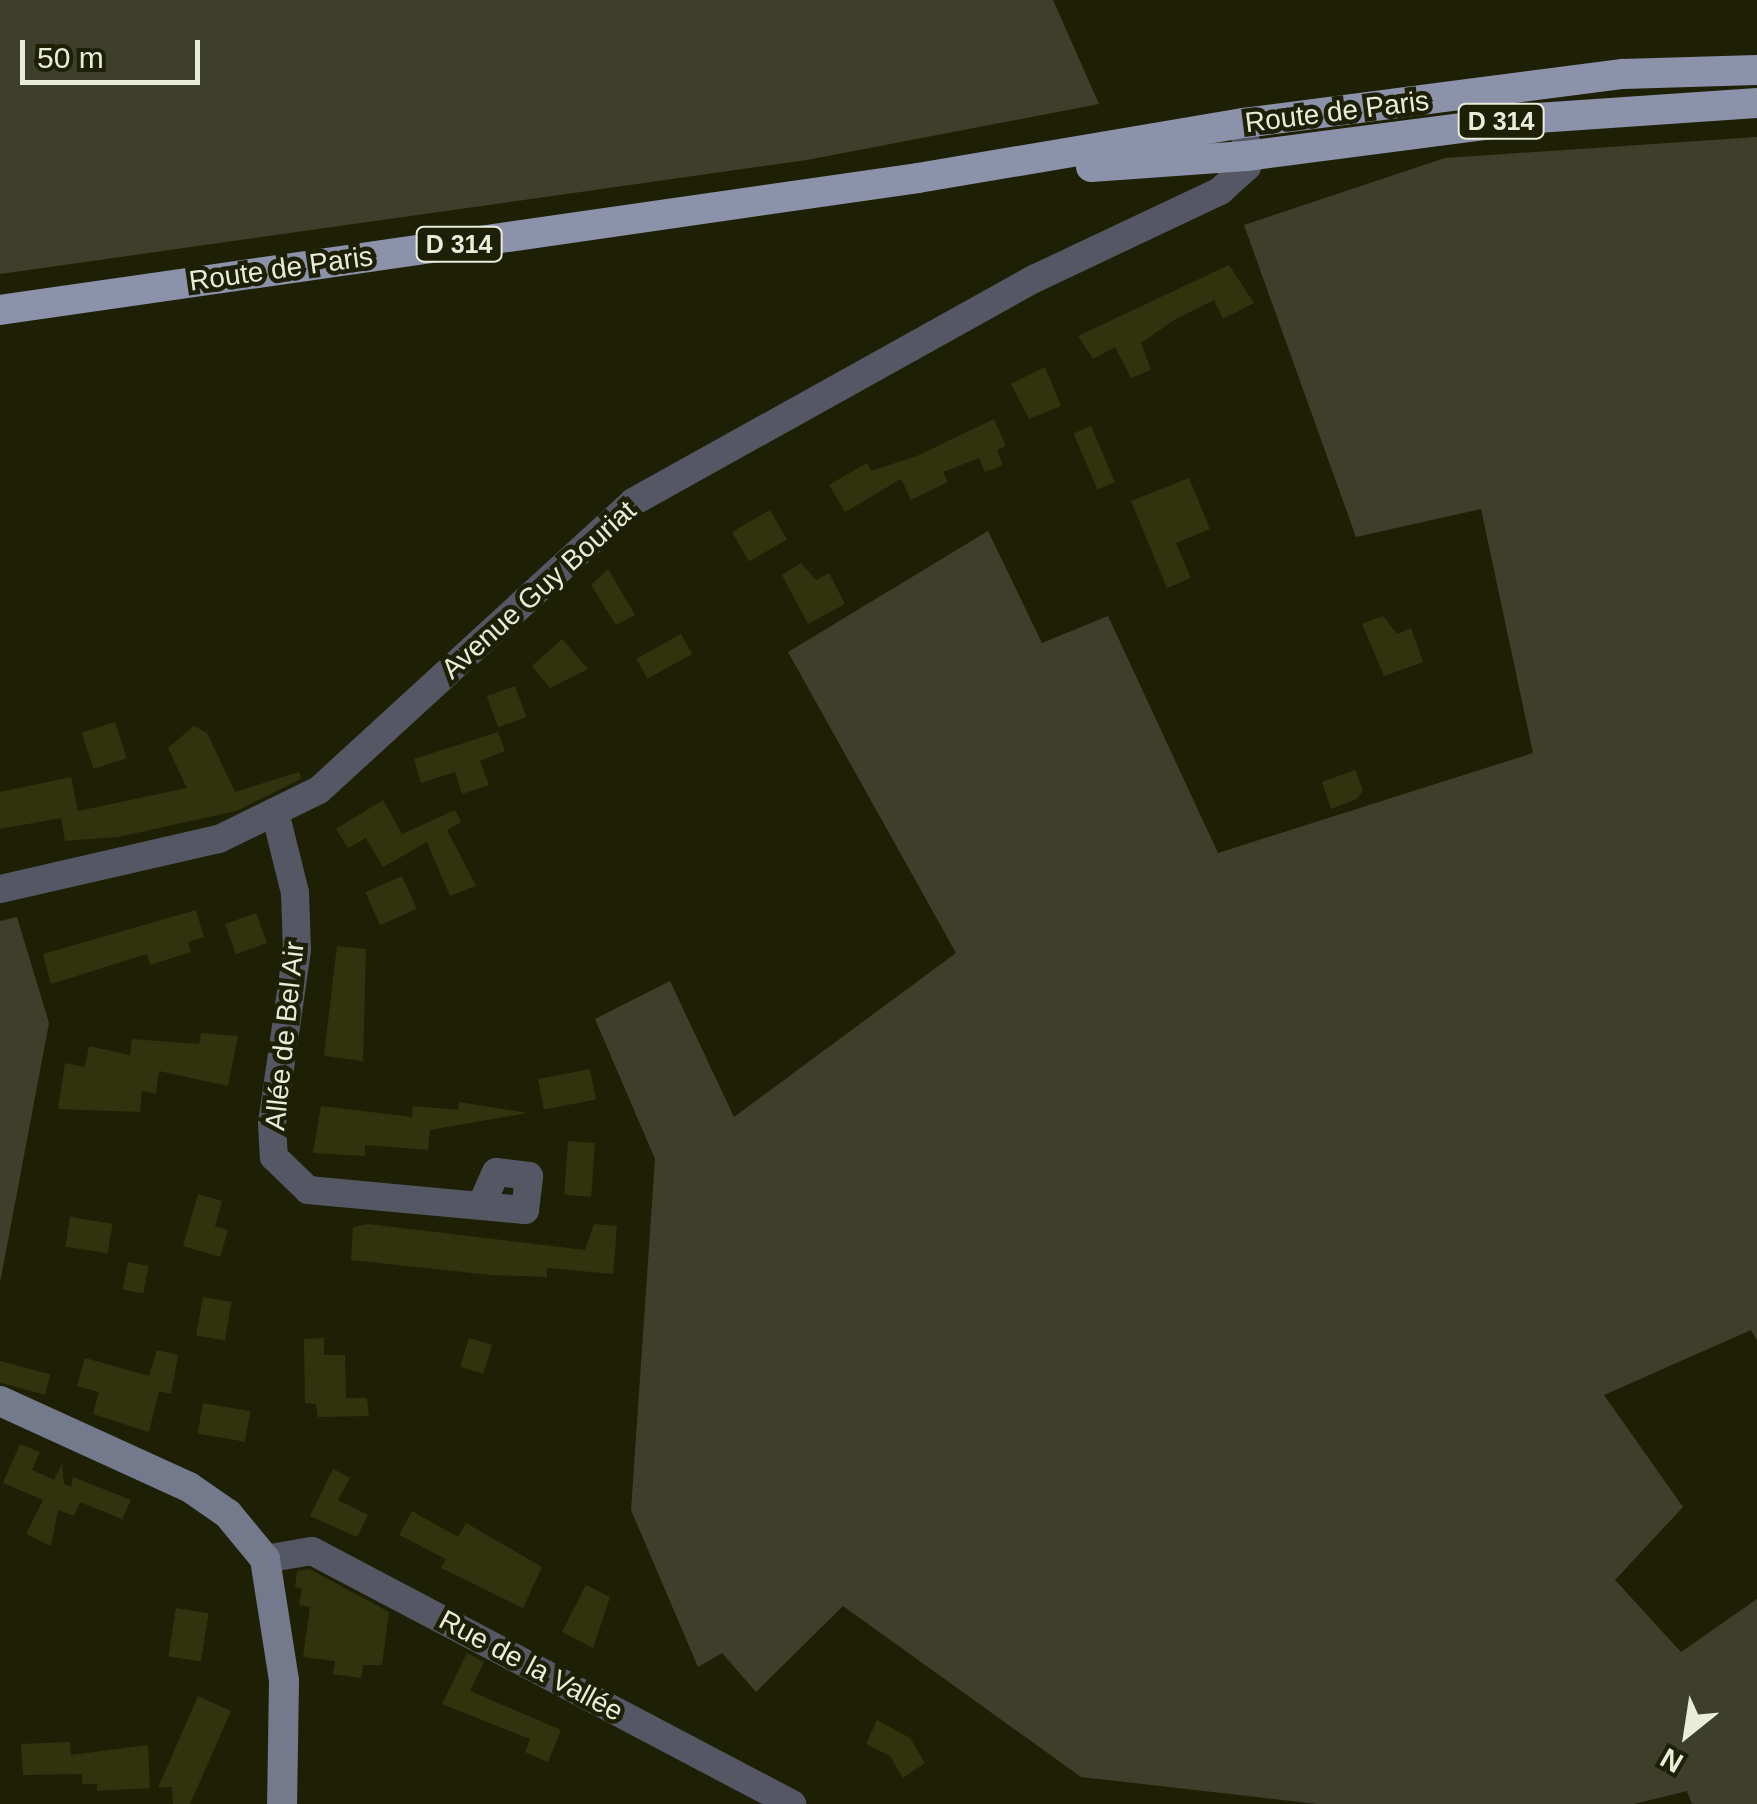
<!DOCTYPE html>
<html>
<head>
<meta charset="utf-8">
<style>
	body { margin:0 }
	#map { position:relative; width:1757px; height:1804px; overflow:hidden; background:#1e2005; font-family:Arial,sans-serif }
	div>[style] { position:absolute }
	.green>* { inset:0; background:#3d3f2a }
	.building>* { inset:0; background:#31330e; transform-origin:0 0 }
	.street>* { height:28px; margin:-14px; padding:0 14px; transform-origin:14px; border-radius:14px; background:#555864 }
	.secondary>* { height:30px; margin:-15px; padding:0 15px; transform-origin:15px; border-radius:15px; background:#75798c }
	.primary>* { height:30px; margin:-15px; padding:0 15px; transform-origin:15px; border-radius:15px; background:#8d92ab }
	span { translate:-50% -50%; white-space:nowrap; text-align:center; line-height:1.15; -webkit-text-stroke:9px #1e2005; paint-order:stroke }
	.shield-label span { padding:2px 8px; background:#1e2005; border:2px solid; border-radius:8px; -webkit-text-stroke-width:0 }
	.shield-label { font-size:25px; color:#e9ebdb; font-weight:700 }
	.street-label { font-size:28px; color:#e9ebdb }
	.north { position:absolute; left:1637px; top:1684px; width:100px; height:100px; -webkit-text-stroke:8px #1e2005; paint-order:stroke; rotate:210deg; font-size:28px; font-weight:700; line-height:40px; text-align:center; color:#e9ebdb }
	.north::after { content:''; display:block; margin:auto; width:35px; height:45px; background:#e9ebdb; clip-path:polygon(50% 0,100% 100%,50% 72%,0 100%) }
	.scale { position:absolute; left:20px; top:40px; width:180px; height:45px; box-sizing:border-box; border:5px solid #e9ebdb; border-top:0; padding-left:12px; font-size:30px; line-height:35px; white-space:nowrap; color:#e9ebdb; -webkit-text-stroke:8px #1e2005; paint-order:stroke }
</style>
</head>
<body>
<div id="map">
	<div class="green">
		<div style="clip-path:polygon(0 0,1053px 0,1099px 104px,807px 160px,0 274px)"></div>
		<div style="clip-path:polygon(1757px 137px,1757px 1341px,1751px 1330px,1604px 1395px,1683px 1507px,1615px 1580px,1681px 1652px,1757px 1599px,1757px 1804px,1692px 1804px,1687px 1791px,1634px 1804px,1317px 1804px,1081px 1777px,843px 1606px,756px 1692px,722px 1653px,698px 1667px,631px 1510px,655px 1159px,595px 1019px,670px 981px,734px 1117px,956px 953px,788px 652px,988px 531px,1042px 643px,1108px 616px,1218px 853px,1533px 753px,1481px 509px,1356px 537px,1244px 225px,1445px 158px)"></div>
		<div style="clip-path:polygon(17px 917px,49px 1023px,0 1283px,0 921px)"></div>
	</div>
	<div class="building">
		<div style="clip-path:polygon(1229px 265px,1254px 303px,1223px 319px,1214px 300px,1174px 320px,1141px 343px,1151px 370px,1131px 378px,1115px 347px,1093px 359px,1078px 336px)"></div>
		<div style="clip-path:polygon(1045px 367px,1061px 406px,1029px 419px,1011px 384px)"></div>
		<div style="clip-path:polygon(994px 419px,1006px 446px,997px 450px,1003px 465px,985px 472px,979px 458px,943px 472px,948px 482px,911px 500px,901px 479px,845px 512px,829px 485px,867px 463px,871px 471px,917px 456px)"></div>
		<div style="left:1091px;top:426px;width:61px;height:19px;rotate:67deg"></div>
		<div style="clip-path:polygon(1189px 478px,1210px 529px,1176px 543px,1191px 578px,1167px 588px,1131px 501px)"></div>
		<div style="left:770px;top:510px;width:34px;height:44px;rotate:60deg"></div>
		<div style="clip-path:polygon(801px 563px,816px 580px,829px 573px,845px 604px,808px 624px,782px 575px)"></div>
		<div style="clip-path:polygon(608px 569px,635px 615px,616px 625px,591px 585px)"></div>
		<div style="clip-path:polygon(1383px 616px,1397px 634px,1411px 628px,1423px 662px,1384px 676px,1362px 624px)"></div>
		<div style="left:681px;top:634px;width:23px;height:51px;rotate:61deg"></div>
		<div style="clip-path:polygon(562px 639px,588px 669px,550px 688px,532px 666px)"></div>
		<div style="left:515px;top:686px;width:33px;height:30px;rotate:70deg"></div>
		<div style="left:115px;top:722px;width:38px;height:35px;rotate:72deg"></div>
		<div style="clip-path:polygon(194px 726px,207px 733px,235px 792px,299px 772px,301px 779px,236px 811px,118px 837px,65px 841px,61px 818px,0 829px,0 792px,71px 777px,78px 811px,187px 788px,168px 748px)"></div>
		<div style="clip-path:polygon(498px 732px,505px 751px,480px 761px,489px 785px,462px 794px,455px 772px,421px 783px,414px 759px)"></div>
		<div style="clip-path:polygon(1355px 770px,1363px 790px,1357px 799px,1331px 809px,1322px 782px)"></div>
		<div style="clip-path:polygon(383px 800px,402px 834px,455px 810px,461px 822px,447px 830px,476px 886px,450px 896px,427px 842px,383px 867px,366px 838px,348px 848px,336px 829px)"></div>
		<div style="left:402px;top:876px;width:36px;height:40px;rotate:66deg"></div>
		<div style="clip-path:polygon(196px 910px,204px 937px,188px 942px,191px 952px,150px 965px,147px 954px,51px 984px,43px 954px)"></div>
		<div style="left:256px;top:913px;width:32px;height:33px;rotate:70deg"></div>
		<div style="clip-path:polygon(337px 946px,366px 949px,363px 1061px,324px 1056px)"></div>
		<div style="clip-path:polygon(201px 1033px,238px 1036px,228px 1086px,159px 1071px,156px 1093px,142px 1091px,140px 1112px,58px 1109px,65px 1063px,85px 1067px,89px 1046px,130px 1055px,132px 1039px,199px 1044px)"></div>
		<div style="left:590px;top:1069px;width:31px;height:53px;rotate:79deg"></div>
		<div style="clip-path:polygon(459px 1102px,528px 1113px,430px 1130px,428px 1150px,365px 1145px,365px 1156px,313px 1153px,321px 1106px,412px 1117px,413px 1106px,458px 1110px)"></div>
		<div style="left:568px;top:1141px;width:27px;height:54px;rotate:4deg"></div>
		<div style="clip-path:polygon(198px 1194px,222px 1201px,215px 1226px,228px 1230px,220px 1257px,183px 1246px)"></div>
		<div style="left:70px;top:1217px;width:43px;height:30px;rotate:9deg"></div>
		<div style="clip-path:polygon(594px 1224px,617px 1226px,613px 1274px,547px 1268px,547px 1277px,491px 1275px,351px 1260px,353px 1227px,368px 1224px,585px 1250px)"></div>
		<div style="left:128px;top:1262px;width:21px;height:28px;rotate:11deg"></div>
		<div style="left:203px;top:1297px;width:29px;height:39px;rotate:10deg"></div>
		<div style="clip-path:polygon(324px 1338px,324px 1355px,345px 1355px,346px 1398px,367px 1398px,369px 1416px,318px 1417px,316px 1404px,305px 1403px,304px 1339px)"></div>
		<div style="left:469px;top:1338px;width:24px;height:30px;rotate:17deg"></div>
		<div style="clip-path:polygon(157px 1350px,178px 1355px,171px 1394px,159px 1391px,149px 1432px,93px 1414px,99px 1392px,77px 1386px,85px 1358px,149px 1376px)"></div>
		<div style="left:0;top:1361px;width:52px;height:21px;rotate:15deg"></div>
		<div style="left:203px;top:1403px;width:48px;height:31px;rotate:10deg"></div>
		<div style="clip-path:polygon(20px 1444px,40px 1452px,32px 1470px,54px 1480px,62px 1464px,64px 1484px,71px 1487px,73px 1477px,131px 1500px,122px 1519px,80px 1502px,74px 1516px,58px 1510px,51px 1546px,26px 1534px,43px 1500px,3px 1483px)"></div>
		<div style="clip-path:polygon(333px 1469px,350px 1478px,338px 1500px,368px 1515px,357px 1537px,310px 1516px)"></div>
		<div style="clip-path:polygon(412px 1511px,458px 1537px,466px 1523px,542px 1567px,523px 1608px,441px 1568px,446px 1559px,399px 1535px)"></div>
		<div style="clip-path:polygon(309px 1569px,389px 1612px,382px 1665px,363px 1665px,361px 1678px,333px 1674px,335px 1661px,303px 1657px,310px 1607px,299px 1605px,302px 1589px,295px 1587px,297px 1571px)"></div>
		<div style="clip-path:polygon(586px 1585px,610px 1597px,593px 1648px,562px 1632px)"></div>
		<div style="left:176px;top:1608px;width:33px;height:49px;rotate:9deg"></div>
		<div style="clip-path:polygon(467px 1653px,484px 1662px,470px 1691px,561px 1730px,548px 1762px,525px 1752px,530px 1739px,442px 1704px)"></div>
		<div style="clip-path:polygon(198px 1696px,231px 1711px,190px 1804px,173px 1804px,172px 1787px,158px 1788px)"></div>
		<div style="clip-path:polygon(877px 1720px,910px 1738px,925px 1763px,903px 1778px,890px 1756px,866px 1744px)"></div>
		<div style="clip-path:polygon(70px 1742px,71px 1755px,148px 1745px,150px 1788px,97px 1791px,97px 1784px,82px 1784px,82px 1774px,23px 1775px,21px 1744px)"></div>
	</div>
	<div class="street">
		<div style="left:276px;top:816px;width:79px;rotate:76.1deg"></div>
		<div style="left:295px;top:893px;width:57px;rotate:88deg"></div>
		<div style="left:297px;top:950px;width:175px;rotate:98.2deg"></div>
		<div style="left:272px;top:1123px;width:34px;rotate:87deg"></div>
		<div style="left:274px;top:1157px;width:47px;rotate:44.1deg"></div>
		<div style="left:308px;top:1190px;width:218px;rotate:5.3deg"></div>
		<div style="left:525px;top:1210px;width:34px;rotate:-83deg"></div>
		<div style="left:529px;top:1176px;width:33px;rotate:-173deg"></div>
		<div style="left:496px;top:1172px;width:36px;rotate:114deg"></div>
		<div style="left:0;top:889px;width:225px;rotate:-12.9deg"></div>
		<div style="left:219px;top:839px;width:111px;rotate:-26.1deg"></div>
		<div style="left:319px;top:790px;width:426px;rotate:-42.5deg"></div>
		<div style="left:633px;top:502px;width:461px;rotate:-29.1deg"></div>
		<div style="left:1036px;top:278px;width:204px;rotate:-25.3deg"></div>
		<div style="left:1220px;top:191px;width:36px;rotate:-42deg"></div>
		<div style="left:1247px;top:167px;width:33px;rotate:-93deg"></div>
		<div style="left:265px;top:1559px;width:48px;rotate:-9.7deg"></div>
		<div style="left:312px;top:1551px;width:543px;rotate:27.79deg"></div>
	</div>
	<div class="secondary">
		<div style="left:0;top:1401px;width:208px;rotate:24.5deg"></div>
		<div style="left:189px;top:1487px;width:47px;rotate:34.7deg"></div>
		<div style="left:228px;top:1514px;width:58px;rotate:50.6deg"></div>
		<div style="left:265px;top:1559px;width:123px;rotate:81.1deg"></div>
		<div style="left:284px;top:1681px;width:123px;rotate:90.9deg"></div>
	</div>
	<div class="primary">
		<div style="left:1091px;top:167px;width:155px;rotate:-4.1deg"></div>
		<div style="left:1246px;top:156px;width:293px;rotate:-7.4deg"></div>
		<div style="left:1537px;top:118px;width:221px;rotate:-3.9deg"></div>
		<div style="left:0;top:310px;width:927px;rotate:-8.18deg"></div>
		<div style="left:918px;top:178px;width:331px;rotate:-9.6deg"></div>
		<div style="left:1244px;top:123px;width:382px;rotate:-7.4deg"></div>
		<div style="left:1623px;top:74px;width:134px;rotate:-1.7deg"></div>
	</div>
	<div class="shield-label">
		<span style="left:1501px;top:121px">D 314</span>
		<span style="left:459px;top:244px">D 314</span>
	</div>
	<div class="street-label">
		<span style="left:1337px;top:112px;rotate:-7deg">Route de Paris</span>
		<span style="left:281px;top:269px;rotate:-8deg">Route de Paris</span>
		<span style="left:539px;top:590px;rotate:-42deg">Avenue Guy Bouriat</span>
		<span style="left:285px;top:1036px;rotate:-84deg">Allée de Bel Air</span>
		<span style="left:531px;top:1666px;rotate:28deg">Rue de la Vallée</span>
	</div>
	<div class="north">N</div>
	<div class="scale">50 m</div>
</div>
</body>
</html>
